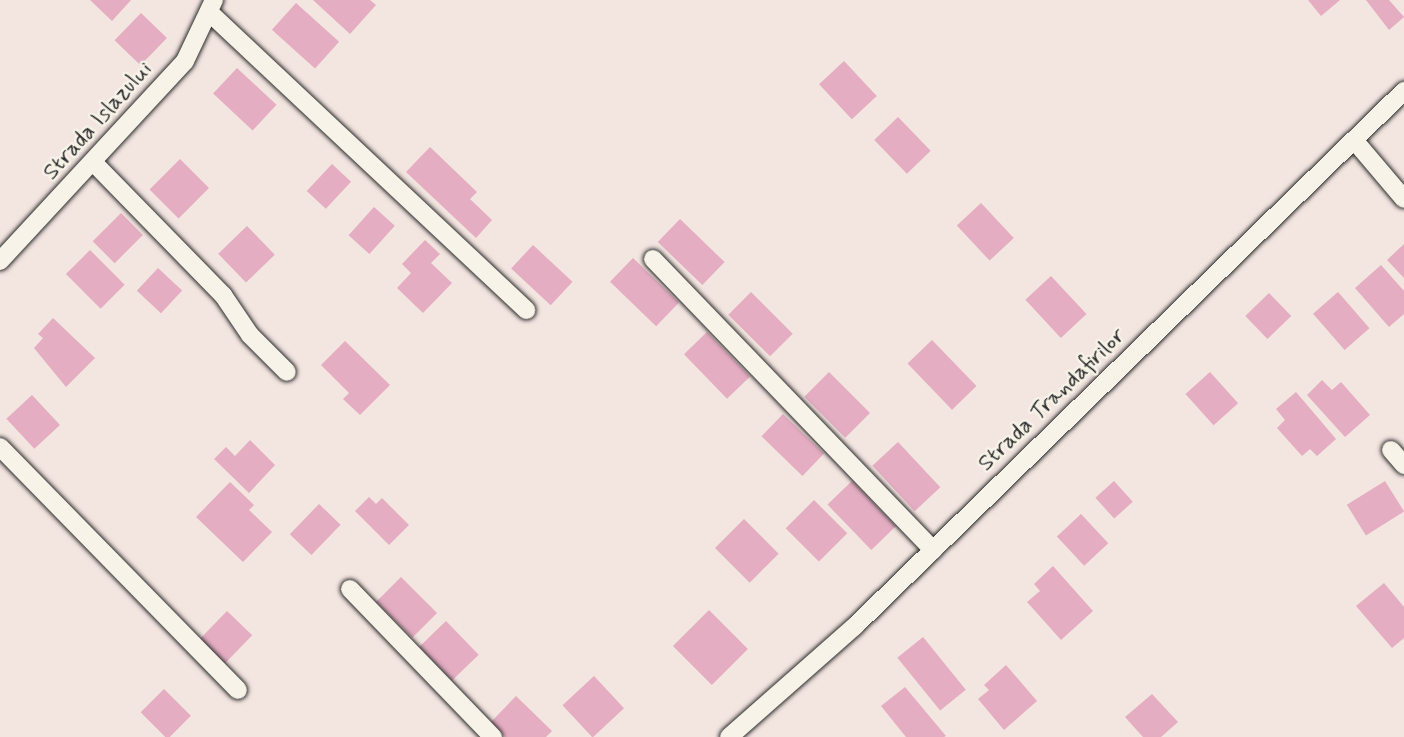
<!DOCTYPE html>
<html>
<head>
<meta charset="utf-8">
<style>
	body { margin:0 }
	#map { position:relative; width:1404px; height:737px; overflow:hidden; background:#f3e5e0; font-family:Mynerve,sans-serif }
	div>[style] { position:absolute }
	.building>* { inset:0; background:#e4adc2; transform-origin:0 0 }
	.roads { filter:drop-shadow(0 0 2px #2b2b2b) drop-shadow(0 0 2px #2b2b2b) }
	.minor>* { height:18px; margin:-9px; padding:0 9px; transform-origin:9px; border-radius:9px; background:#f7f3e8 }
	span { translate:-50% -50%; white-space:nowrap; text-align:center; line-height:1.15; -webkit-text-stroke:5px #f7f3e8; paint-order:stroke }
	.street-label { font-size:23px; color:#2b2b2b }
</style>
</head>
<body>
<div id="map">
	<div class="building">
		<div style="clip-path:polygon(90px 0,131px 0,112px 21px)"></div>
		<div style="clip-path:polygon(313px 0,370px 0,376px 5px,350px 34px)"></div>
		<div style="clip-path:polygon(1308px 0,1340px 0,1321px 16px)"></div>
		<div style="clip-path:polygon(1366px 0,1389px 0,1404px 17px,1389px 30px)"></div>
		<div style="left:296px;top:3px;width:58px;height:36px;rotate:42deg"></div>
		<div style="left:141px;top:13px;width:36px;height:38px;rotate:44deg"></div>
		<div style="left:844px;top:61px;width:48px;height:34px;rotate:47deg"></div>
		<div style="left:237px;top:68px;width:54px;height:35px;rotate:43deg"></div>
		<div style="left:898px;top:117px;width:47px;height:33px;rotate:46deg"></div>
		<div style="clip-path:polygon(430px 147px,477px 192px,470px 199px,492px 220px,476px 238px,406px 172px)"></div>
		<div style="left:180px;top:159px;width:41px;height:43px;rotate:45deg"></div>
		<div style="left:332px;top:164px;width:26px;height:37px;rotate:43deg"></div>
		<div style="left:981px;top:203px;width:48px;height:33px;rotate:47deg"></div>
		<div style="left:374px;top:207px;width:28px;height:38px;rotate:42deg"></div>
		<div style="left:121px;top:213px;width:31px;height:40px;rotate:45deg"></div>
		<div style="left:680px;top:219px;width:62px;height:32px;rotate:44deg"></div>
		<div style="left:247px;top:226px;width:40px;height:40px;rotate:46deg"></div>
		<div style="clip-path:polygon(425px 240px,440px 254px,431px 263px,452px 283px,423px 313px,397px 288px,411px 273px,402px 264px)"></div>
		<div style="clip-path:polygon(1404px 244px,1404px 278px,1387px 260px)"></div>
		<div style="left:533px;top:245px;width:54px;height:32px;rotate:43deg"></div>
		<div style="left:90px;top:250px;width:49px;height:34px;rotate:45deg"></div>
		<div style="left:633px;top:258px;width:64px;height:33px;rotate:44deg"></div>
		<div style="clip-path:polygon(1381px 265px,1404px 291px,1404px 314px,1389px 327px,1355px 288px)"></div>
		<div style="left:158px;top:268px;width:33px;height:31px;rotate:43deg"></div>
		<div style="left:1051px;top:276px;width:52px;height:35px;rotate:47deg"></div>
		<div style="left:751px;top:292px;width:59px;height:32px;rotate:45deg"></div>
		<div style="left:1338px;top:292px;width:48px;height:33px;rotate:49deg"></div>
		<div style="left:1269px;top:293px;width:32px;height:33px;rotate:46deg"></div>
		<div style="clip-path:polygon(53px 318px,95px 358px,66px 387px,34px 348px,43px 338px,38px 334px)"></div>
		<div style="left:707px;top:332px;width:62px;height:32px;rotate:46deg"></div>
		<div style="left:932px;top:340px;width:64px;height:34px;rotate:46deg"></div>
		<div style="clip-path:polygon(345px 341px,390px 385px,360px 415px,343px 399px,349px 393px,321px 365px)"></div>
		<div style="left:829px;top:372px;width:58px;height:35px;rotate:45deg"></div>
		<div style="left:1210px;top:372px;width:42px;height:33px;rotate:48deg"></div>
		<div style="clip-path:polygon(1322px 380px,1332px 390px,1341px 382px,1370px 415px,1345px 437px,1307px 395px)"></div>
		<div style="clip-path:polygon(1296px 392px,1336px 439px,1317px 456px,1310px 449px,1302px 456px,1277px 428px,1285px 420px,1276px 409px)"></div>
		<div style="left:32px;top:395px;width:41px;height:35px;rotate:47deg"></div>
		<div style="left:783px;top:414px;width:57px;height:31px;rotate:44deg"></div>
		<div style="clip-path:polygon(250px 440px,275px 465px,249px 493px,214px 459px,226px 447px,235px 456px)"></div>
		<div style="left:898px;top:442px;width:62px;height:35px;rotate:47deg"></div>
		<div style="left:852px;top:481px;width:63px;height:34px;rotate:46deg"></div>
		<div style="left:1114px;top:481px;width:28px;height:25px;rotate:48deg"></div>
		<div style="left:1385px;top:481px;width:36px;height:45px;rotate:58deg"></div>
		<div style="clip-path:polygon(230px 482px,254px 505px,249px 510px,272px 532px,243px 562px,196px 517px)"></div>
		<div style="clip-path:polygon(369px 497px,376px 504px,382px 498px,409px 525px,389px 545px,355px 511px)"></div>
		<div style="left:814px;top:500px;width:47px;height:40px;rotate:45deg"></div>
		<div style="left:319px;top:504px;width:30px;height:42px;rotate:44deg"></div>
		<div style="left:1081px;top:514px;width:40px;height:33px;rotate:47deg"></div>
		<div style="left:744px;top:519px;width:49px;height:41px;rotate:45deg"></div>
		<div style="clip-path:polygon(1053px 566px,1093px 611px,1061px 640px,1027px 602px,1040px 591px,1034px 584px)"></div>
		<div style="left:401px;top:577px;width:51px;height:35px;rotate:45deg"></div>
		<div style="clip-path:polygon(1384px 583px,1404px 607px,1404px 638px,1392px 648px,1356px 606px)"></div>
		<div style="left:709px;top:610px;width:55px;height:51px;rotate:45deg"></div>
		<div style="left:227px;top:611px;width:35px;height:39px;rotate:44deg"></div>
		<div style="left:446px;top:621px;width:47px;height:37px;rotate:46deg"></div>
		<div style="left:923px;top:637px;width:68px;height:33px;rotate:51deg"></div>
		<div style="clip-path:polygon(1006px 665px,1037px 701px,1004px 730px,978px 699px,989px 690px,984px 685px)"></div>
		<div style="left:594px;top:676px;width:44px;height:43px;rotate:47deg"></div>
		<div style="clip-path:polygon(905px 687px,946px 736px,944px 737px,906px 737px,881px 706px)"></div>
		<div style="left:164px;top:689px;width:38px;height:33px;rotate:45deg"></div>
		<div style="clip-path:polygon(1152px 694px,1178px 722px,1161px 737px,1143px 737px,1125px 717px)"></div>
		<div style="clip-path:polygon(516px 696px,552px 731px,546px 737px,505px 737px,491px 722px)"></div>
	</div>
	<div class="roads">
		<div class="minor">
			<div style="left:210px;top:13px;width:434px;rotate:43.2deg"></div>
			<div style="left:1354px;top:140px;width:77px;rotate:49.7deg"></div>
			<div style="left:94px;top:163px;width:185px;rotate:45.7deg"></div>
			<div style="left:223px;top:295px;width:48px;rotate:56deg"></div>
			<div style="left:250px;top:335px;width:52px;rotate:45deg"></div>
			<div style="left:653px;top:259px;width:404px;rotate:46.1deg"></div>
			<div style="left:0;top:261px;width:272px;rotate:-47.2deg"></div>
			<div style="left:185px;top:61px;width:68px;rotate:-64.6deg"></div>
			<div style="left:0;top:447px;width:340px;rotate:45.6deg"></div>
			<div style="left:1391px;top:450px;width:20px;rotate:49deg"></div>
			<div style="left:350px;top:589px;width:206px;rotate:46deg"></div>
			<div style="left:729px;top:737px;width:168px;rotate:-41.4deg"></div>
			<div style="left:855px;top:626px;width:767px;rotate:-44.26deg"></div>
		</div>
	</div>
	<div class="street-label">
		<span style="left:98px;top:121px;rotate:-48deg">Strada Islazului</span>
		<span style="left:1052px;top:400px;rotate:-44deg">Strada Trandafirilor</span>
	</div>
</div>
</body>
</html>
